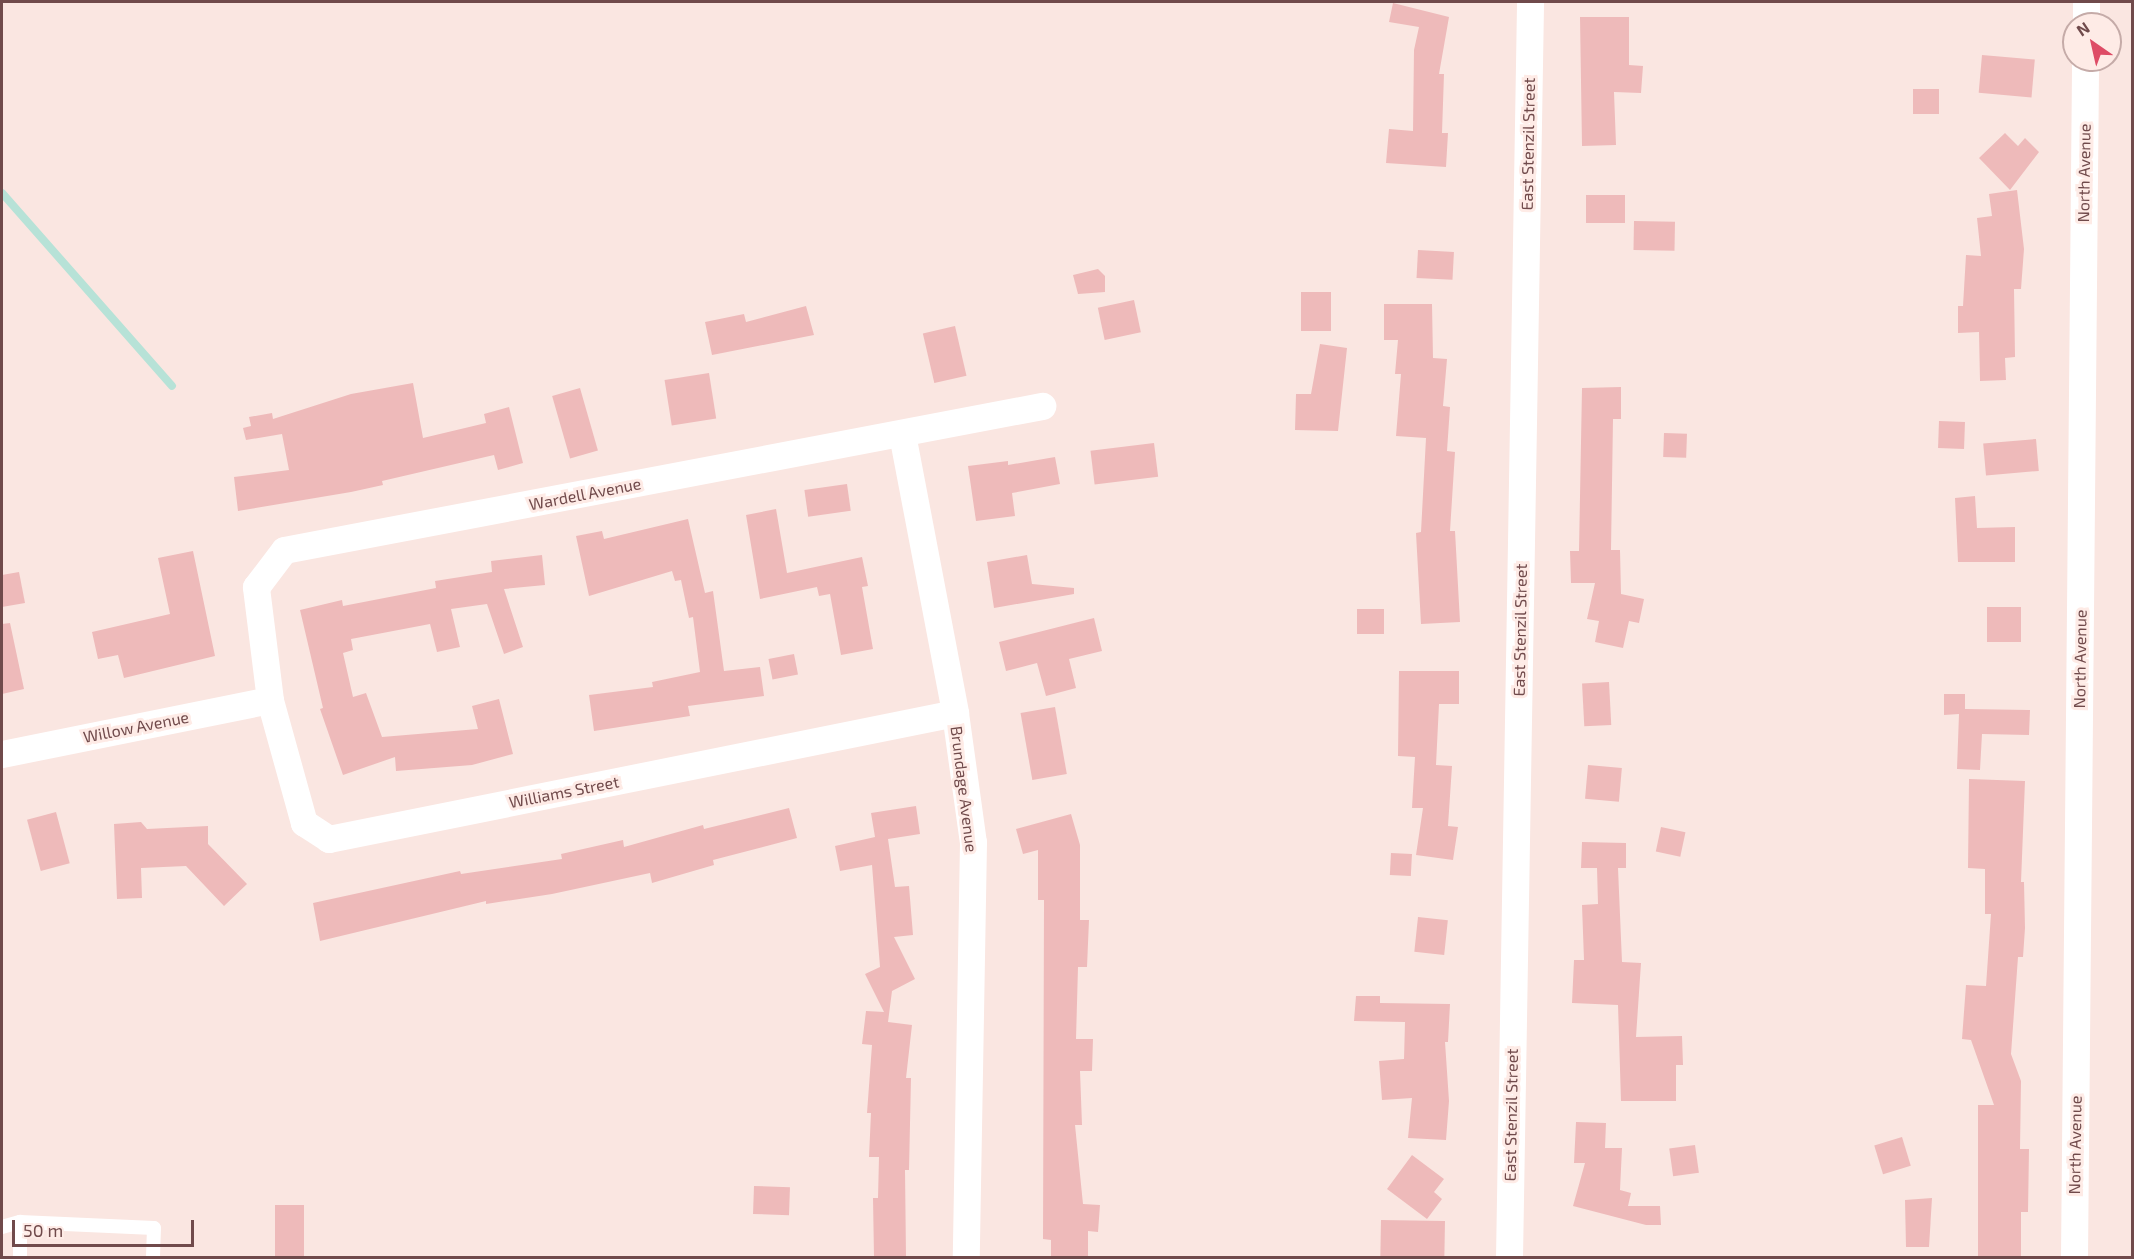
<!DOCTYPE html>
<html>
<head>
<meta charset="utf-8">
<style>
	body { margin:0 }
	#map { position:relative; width:2134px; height:1259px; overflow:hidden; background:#fae6e1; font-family:"Exo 2",sans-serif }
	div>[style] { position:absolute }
	.stream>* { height:8px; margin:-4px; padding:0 4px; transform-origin:4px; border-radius:4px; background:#b7e2d7 }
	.building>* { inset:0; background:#eebaba; transform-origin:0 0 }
	.service>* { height:14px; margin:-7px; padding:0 7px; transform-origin:7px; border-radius:7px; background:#fff }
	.minor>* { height:27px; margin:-13.5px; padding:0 13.5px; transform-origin:13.5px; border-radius:13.5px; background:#fff }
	span { translate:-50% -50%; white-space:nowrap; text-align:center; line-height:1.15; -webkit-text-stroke:6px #feebe6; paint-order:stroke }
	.street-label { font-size:16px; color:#704a4b }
	.frame { position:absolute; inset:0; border:3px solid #704a4b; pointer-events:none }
	.north { position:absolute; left:2062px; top:12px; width:60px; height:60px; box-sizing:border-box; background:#feebe6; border:2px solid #c5aba8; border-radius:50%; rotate:326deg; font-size:16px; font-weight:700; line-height:24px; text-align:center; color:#704a4b }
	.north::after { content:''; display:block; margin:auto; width:21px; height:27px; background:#de4c66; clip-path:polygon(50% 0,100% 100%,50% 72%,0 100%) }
	.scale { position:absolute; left:12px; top:1220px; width:182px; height:27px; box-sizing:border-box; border:3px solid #704a4b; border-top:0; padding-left:8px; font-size:18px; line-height:21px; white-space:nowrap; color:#704a4b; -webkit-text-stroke:4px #feebe6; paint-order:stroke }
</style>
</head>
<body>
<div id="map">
	<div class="stream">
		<div style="left:2px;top:193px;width:257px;rotate:48.6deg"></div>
	</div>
	<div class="building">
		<div style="clip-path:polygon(1393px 3px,1449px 17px,1439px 74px,1444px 74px,1442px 133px,1448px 133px,1446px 167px,1386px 163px,1389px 129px,1413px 131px,1414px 50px,1419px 27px,1389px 22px)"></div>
		<div style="clip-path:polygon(1580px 17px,1629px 17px,1629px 65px,1643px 66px,1641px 93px,1614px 92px,1616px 145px,1582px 146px)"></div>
		<div style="left:1982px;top:55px;width:53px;height:38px;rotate:5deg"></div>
		<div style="left:1913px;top:89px;width:26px;height:25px"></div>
		<div style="clip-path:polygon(2005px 133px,2018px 146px,2025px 138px,2039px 152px,2010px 190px,1979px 158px)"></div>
		<div style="clip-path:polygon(2017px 190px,2024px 249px,2021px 289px,2014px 289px,2015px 357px,2005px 358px,2006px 380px,1980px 381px,1979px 332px,1958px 333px,1958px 306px,1963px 306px,1966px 255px,1981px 256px,1977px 218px,1992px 216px,1989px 194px)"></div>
		<div style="left:1586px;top:195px;width:39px;height:28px"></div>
		<div style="left:1634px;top:221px;width:41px;height:29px;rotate:1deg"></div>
		<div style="left:1418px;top:250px;width:36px;height:28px;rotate:3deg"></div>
		<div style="clip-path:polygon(1098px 269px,1105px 276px,1105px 292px,1078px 294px,1073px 275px)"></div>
		<div style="left:1331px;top:292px;width:39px;height:30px;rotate:90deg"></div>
		<div style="left:1134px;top:300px;width:33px;height:37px;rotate:78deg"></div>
		<div style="clip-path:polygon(1384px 304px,1432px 304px,1433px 358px,1447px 359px,1443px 406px,1450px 407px,1447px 451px,1455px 452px,1450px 531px,1455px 531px,1460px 622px,1421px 624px,1416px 533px,1421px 532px,1426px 438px,1396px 436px,1401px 374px,1395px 374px,1398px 340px,1384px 340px)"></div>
		<div style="clip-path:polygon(806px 306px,814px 335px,712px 355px,705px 322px,744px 314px,746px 322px)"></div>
		<div style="left:955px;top:326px;width:51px;height:33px;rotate:77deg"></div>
		<div style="clip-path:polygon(1320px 344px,1347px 348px,1338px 431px,1295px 430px,1296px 394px,1311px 394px)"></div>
		<div style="left:709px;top:373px;width:46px;height:45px;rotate:81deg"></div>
		<div style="clip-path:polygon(413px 383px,423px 438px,486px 423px,484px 414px,509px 407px,523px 463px,498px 470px,494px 455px,382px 481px,383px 485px,351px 492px,238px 511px,234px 477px,289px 470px,282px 434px,246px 440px,243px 428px,251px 426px,249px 417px,272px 413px,273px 419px,351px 394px)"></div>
		<div style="clip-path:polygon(1621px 387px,1621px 419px,1613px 419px,1611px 550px,1620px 550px,1621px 594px,1644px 599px,1639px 623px,1629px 621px,1623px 648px,1595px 642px,1599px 621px,1587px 619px,1595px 583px,1571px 583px,1570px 551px,1579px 551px,1582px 388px)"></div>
		<div style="left:580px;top:388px;width:65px;height:29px;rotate:74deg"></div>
		<div style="left:1939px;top:421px;width:26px;height:27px;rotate:2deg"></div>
		<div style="left:1664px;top:433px;width:23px;height:24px;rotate:2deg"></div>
		<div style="left:2036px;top:439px;width:32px;height:53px;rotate:85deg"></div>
		<div style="left:1154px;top:443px;width:34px;height:64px;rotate:83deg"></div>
		<div style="clip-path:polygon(1055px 457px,1060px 484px,1012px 493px,1015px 516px,976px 521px,968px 466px,1008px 461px,1008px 465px)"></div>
		<div style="left:847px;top:484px;width:27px;height:43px;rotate:82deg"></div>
		<div style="clip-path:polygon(1975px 496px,1977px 528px,2015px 527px,2015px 562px,1958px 562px,1955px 498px)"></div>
		<div style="clip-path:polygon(776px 509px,787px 573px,862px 557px,868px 586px,862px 587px,873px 649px,841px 655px,830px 594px,819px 596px,817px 587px,760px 599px,746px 515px)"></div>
		<div style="clip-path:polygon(688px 519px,705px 593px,713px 591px,724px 671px,760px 667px,764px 696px,688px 706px,690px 716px,594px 731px,589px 695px,653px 687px,652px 682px,700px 672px,693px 617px,689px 618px,681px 580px,675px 581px,672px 571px,589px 596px,576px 536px,602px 531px,604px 539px)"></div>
		<div style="clip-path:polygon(193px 551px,215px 656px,124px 678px,118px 655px,98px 659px,92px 632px,170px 614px,158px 558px)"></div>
		<div style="clip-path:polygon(542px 555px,545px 585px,504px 589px,523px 647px,504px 654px,487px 604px,451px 609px,460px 647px,437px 652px,430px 624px,351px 639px,353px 650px,343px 653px,353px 697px,366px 693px,382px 737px,478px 729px,472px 706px,499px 699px,513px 754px,472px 765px,396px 771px,395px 757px,343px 775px,320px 709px,323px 708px,300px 610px,342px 600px,343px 606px,436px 588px,435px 581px,492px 572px,491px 561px)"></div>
		<div style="clip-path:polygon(1027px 555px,1032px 584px,1074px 588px,1074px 594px,994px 608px,987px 562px)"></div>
		<div style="clip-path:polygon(19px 572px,25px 603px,2px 607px,2px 575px)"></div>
		<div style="left:1987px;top:607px;width:34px;height:35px"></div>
		<div style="left:1384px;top:609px;width:25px;height:27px;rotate:90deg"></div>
		<div style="clip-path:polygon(1094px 618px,1102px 651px,1069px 659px,1076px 688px,1046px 696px,1037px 663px,1006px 671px,999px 642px)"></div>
		<div style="clip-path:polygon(10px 623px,24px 689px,2px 694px,2px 624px)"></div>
		<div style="left:794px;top:654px;width:21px;height:26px;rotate:79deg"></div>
		<div style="clip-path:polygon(1399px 671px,1459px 671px,1459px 704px,1439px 704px,1436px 765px,1452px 766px,1448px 826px,1458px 827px,1453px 860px,1416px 855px,1423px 808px,1412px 808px,1415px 757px,1398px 756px)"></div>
		<div style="left:1609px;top:682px;width:43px;height:27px;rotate:87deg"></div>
		<div style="clip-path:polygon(1944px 694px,1965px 694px,1965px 709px,2030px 710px,2029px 735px,1982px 734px,1980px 770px,1957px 769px,1959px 714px,1944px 715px)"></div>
		<div style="left:1055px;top:707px;width:68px;height:35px;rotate:80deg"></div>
		<div style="left:1588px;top:765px;width:34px;height:34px;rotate:5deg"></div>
		<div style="clip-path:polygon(1969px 779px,2025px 781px,2021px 882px,2024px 882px,2025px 928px,2023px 957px,2018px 957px,2011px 1054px,2021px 1081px,2020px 1149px,2029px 1149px,2028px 1212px,2021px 1212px,2021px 1257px,1978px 1257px,1978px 1105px,1994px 1105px,1971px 1040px,1962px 1039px,1966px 985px,1986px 986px,1991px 914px,1985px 914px,1985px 869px,1968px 868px)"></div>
		<div style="clip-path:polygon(916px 806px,920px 834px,888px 839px,895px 887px,909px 886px,913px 935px,894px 937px,915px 979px,892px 991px,888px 1022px,912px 1025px,906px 1078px,911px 1078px,909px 1170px,905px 1170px,906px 1257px,874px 1257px,873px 1198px,878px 1198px,879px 1157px,869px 1157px,871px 1113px,867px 1113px,872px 1045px,862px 1044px,866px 1011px,884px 1012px,865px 974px,880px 967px,872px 865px,840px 871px,835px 846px,875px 837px,871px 813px)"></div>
		<div style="clip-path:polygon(789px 808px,797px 838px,713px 860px,714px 865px,652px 883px,650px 873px,552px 894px,486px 904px,486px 901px,320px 941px,313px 903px,460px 871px,461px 874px,562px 859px,561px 854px,623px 840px,624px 847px,703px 825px,704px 829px)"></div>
		<div style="left:56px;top:812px;width:53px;height:30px;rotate:75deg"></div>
		<div style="clip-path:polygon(1071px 814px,1080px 845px,1080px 920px,1089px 920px,1087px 967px,1078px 967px,1076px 1039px,1093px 1039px,1092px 1071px,1080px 1071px,1082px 1125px,1075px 1125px,1083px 1204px,1100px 1205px,1098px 1232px,1088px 1231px,1088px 1257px,1051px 1257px,1051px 1240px,1043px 1239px,1044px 900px,1038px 900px,1038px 850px,1023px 854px,1016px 829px)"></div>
		<div style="clip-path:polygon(141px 822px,147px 829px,208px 826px,208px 844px,247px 884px,224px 906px,186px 866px,141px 868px,142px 898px,117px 899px,114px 824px)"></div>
		<div style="left:1661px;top:827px;width:25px;height:25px;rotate:12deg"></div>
		<div style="clip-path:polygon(1582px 842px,1626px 843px,1626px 868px,1618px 868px,1622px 962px,1641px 963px,1636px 1037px,1682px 1036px,1683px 1065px,1676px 1065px,1676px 1101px,1621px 1101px,1618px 1005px,1572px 1003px,1574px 960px,1584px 960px,1582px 905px,1598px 904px,1597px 868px,1581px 868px)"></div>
		<div style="left:1391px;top:853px;width:21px;height:22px;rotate:3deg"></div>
		<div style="left:1418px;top:917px;width:30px;height:35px;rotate:6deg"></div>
		<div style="clip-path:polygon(1356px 996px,1380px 996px,1380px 1003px,1450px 1004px,1448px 1042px,1445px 1042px,1449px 1101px,1446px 1140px,1408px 1138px,1412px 1098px,1382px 1100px,1379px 1061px,1404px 1059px,1405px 1022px,1354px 1021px)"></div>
		<div style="clip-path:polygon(1576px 1122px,1606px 1123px,1605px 1148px,1622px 1148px,1620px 1190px,1631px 1193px,1628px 1206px,1660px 1206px,1661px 1225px,1646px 1225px,1573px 1206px,1585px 1163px,1574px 1163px)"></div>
		<div style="left:1902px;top:1137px;width:30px;height:29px;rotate:73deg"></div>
		<div style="left:1695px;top:1145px;width:28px;height:26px;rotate:82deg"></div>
		<div style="clip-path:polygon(1412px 1155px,1444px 1179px,1434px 1192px,1442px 1199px,1427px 1219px,1387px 1189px)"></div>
		<div style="left:754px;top:1186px;width:36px;height:28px;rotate:2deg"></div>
		<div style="clip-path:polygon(1932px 1198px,1929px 1247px,1906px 1247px,1905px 1200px)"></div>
		<div style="left:275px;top:1205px;width:29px;height:52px"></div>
		<div style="left:1381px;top:1220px;width:64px;height:37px;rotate:1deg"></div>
	</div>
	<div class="service">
		<div style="left:2px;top:1227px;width:19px;rotate:-16deg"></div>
		<div style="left:20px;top:1258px;width:36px;rotate:-90deg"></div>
		<div style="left:20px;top:1222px;width:134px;rotate:2.6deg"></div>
		<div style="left:154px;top:1228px;width:30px;rotate:92deg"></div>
	</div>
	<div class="minor">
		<div style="left:2086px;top:24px;width:22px;rotate:-90deg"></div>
		<div style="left:902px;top:434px;width:284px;rotate:79.2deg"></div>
		<div style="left:955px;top:713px;width:130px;rotate:82.1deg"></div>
		<div style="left:973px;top:842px;width:416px;rotate:91deg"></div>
		<div style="left:955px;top:713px;width:639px;rotate:168.62deg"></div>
		<div style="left:329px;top:839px;width:30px;rotate:-147deg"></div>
		<div style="left:304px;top:823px;width:128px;rotate:-105.5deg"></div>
		<div style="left:270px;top:700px;width:114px;rotate:-97.1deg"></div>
		<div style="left:256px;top:587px;width:46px;rotate:-52.9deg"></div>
		<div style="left:284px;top:550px;width:772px;rotate:-10.76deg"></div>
		<div style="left:2px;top:754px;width:273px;rotate:-11.4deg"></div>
		<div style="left:1509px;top:1258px;width:1256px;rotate:-89.04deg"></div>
		<div style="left:2074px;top:1258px;width:1198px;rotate:-89.47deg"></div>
	</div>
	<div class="street-label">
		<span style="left:1528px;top:144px;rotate:-89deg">East Stenzil Street</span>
		<span style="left:2084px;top:173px;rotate:-89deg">North Avenue</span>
		<span style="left:585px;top:494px;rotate:-11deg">Wardell Avenue</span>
		<span style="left:1520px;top:630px;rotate:-89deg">East Stenzil Street</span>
		<span style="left:2080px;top:659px;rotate:-89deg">North Avenue</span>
		<span style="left:136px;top:727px;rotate:-11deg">Willow Avenue</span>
		<span style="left:964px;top:789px;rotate:83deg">Brundage Avenue</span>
		<span style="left:564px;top:792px;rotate:-11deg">Williams Street</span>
		<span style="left:1511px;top:1115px;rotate:-89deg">East Stenzil Street</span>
		<span style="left:2075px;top:1145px;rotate:-89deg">North Avenue</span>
	</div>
	<div class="frame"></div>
	<div class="north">N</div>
	<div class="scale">50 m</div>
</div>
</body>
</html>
